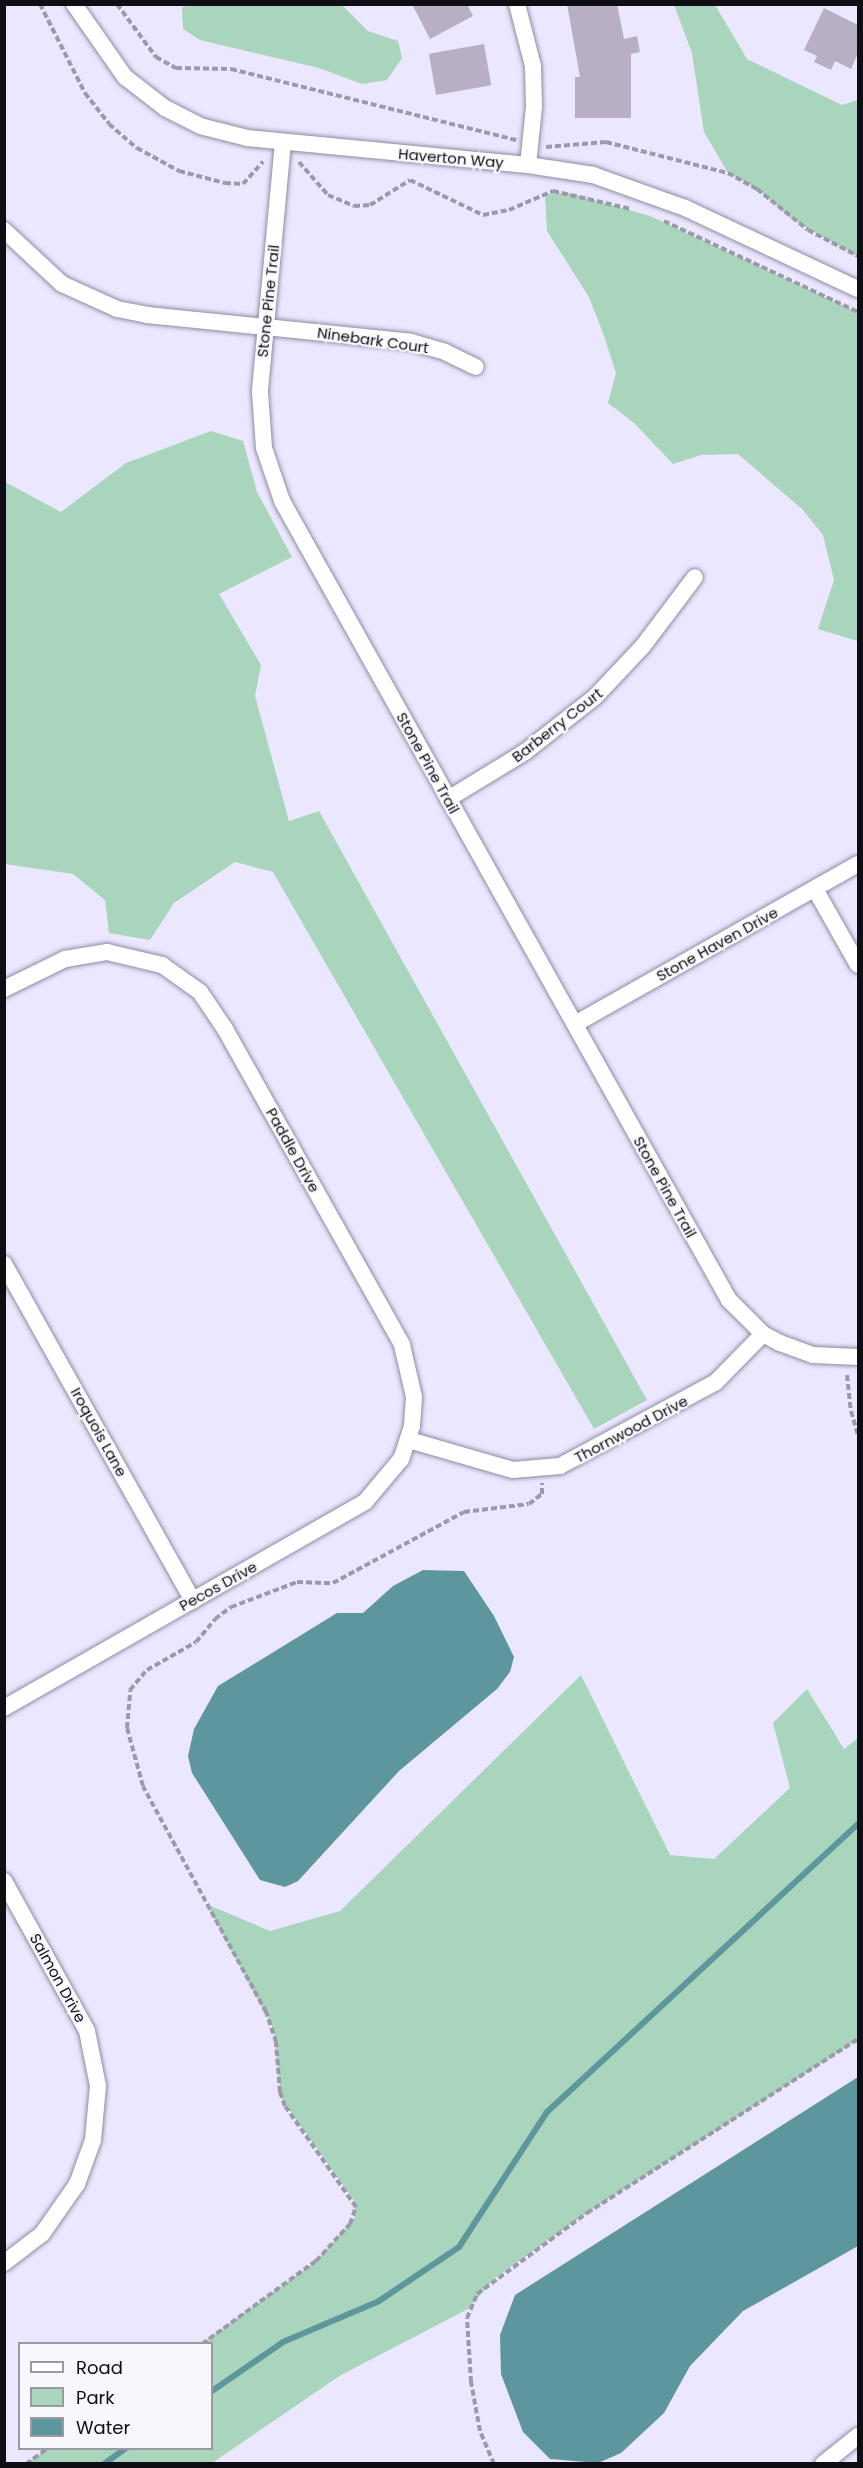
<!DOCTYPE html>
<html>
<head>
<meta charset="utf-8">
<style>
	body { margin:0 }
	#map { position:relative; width:863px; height:2468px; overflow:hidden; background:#ebe7ff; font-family:Poppins,sans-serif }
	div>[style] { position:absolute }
	.green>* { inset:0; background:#a8d5bb }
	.water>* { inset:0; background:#5d979d }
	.stream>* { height:6px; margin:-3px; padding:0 3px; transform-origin:3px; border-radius:3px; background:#5d979d }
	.building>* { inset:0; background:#b9afc4; transform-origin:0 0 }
	.path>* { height:4px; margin-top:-2px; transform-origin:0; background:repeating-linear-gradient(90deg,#9c99ab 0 6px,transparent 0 9px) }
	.roads { filter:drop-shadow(0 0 2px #908ca2) drop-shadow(0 0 2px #908ca2) }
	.street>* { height:16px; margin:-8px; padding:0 8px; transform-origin:8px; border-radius:8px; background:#fff }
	span { translate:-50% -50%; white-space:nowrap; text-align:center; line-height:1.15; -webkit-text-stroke:4.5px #f8f7fc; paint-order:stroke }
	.street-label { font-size:15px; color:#0f0e15 }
	.frame { position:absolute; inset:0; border:6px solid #0f0e15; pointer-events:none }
	.legend { position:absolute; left:18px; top:2342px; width:195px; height:108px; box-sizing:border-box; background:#f8f7fc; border:2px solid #9b9aa0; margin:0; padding:8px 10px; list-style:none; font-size:18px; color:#0f0e15 }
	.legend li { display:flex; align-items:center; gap:12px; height:30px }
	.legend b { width:30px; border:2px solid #9b9aa0 }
</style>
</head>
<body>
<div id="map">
	<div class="green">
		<div style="clip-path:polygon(192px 5px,342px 5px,368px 31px,398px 41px,402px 58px,387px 80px,362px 84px,319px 68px,200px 40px,183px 29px,182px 7px)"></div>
		<div style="clip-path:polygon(674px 5px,715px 5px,747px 59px,842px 105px,858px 100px,858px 257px,793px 220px,757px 189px,728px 173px,704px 132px,692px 53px)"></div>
		<div style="clip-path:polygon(569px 193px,650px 216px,858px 312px,858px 641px,818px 629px,834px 580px,823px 535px,802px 509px,738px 454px,701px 455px,673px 464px,634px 423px,608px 403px,616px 373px,603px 333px,589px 297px,547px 231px,545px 194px)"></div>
		<div style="clip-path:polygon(211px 431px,243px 441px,257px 492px,292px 557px,219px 594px,261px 665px,255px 696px,289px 821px,319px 811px,647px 1400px,594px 1429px,273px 872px,235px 862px,174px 903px,150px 940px,109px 933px,105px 900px,73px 874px,5px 864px,5px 482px,61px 512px,126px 463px)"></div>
		<div style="clip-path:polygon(581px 1675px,670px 1855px,714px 1859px,790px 1788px,773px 1723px,807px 1689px,844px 1749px,858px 1738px,858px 2040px,587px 2213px,495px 2278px,468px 2309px,341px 2375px,212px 2463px,26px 2463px,48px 2449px,212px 2448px,212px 2344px,202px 2343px,316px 2261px,355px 2217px,355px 2202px,281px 2098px,273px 2028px,206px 1904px,270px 1931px,340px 1911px)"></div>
	</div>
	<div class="water">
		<div style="clip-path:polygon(423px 1570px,464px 1571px,494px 1616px,514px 1657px,510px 1672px,497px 1689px,399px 1771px,298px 1881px,285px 1887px,260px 1880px,192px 1773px,188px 1756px,194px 1729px,218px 1686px,337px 1613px,363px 1613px,393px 1586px)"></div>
		<div style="clip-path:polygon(858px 2077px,858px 2246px,743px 2311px,690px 2366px,664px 2413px,621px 2453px,598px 2463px,550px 2459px,523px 2432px,501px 2374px,500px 2335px,515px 2295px)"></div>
	</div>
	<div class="stream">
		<div style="left:212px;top:2391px;width:86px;rotate:-34.6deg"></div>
		<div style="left:283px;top:2342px;width:104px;rotate:-23.1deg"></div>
		<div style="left:379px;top:2301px;width:97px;rotate:-34deg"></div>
		<div style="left:459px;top:2247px;width:161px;rotate:-56.9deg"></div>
		<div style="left:547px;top:2112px;width:424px;rotate:-42.8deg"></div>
		<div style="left:104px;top:2464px;width:27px;rotate:-36deg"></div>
	</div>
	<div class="building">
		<div style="clip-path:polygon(412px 4px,467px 4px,473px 16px,430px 39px)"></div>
		<div style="clip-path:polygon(567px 4px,617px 4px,624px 39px,637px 36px,640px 52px,631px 54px,631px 118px,575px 118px,575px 77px,580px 77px)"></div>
		<div style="clip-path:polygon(824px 8px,858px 25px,858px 53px,851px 69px,835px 61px,831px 70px,814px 62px,817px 56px,804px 50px)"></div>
		<div style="left:484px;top:44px;width:42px;height:56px;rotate:80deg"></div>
	</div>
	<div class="path">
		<div style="left:40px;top:4px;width:100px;rotate:63.2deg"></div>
		<div style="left:85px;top:93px;width:39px;rotate:52deg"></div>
		<div style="left:109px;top:124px;width:37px;rotate:41deg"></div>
		<div style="left:137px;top:148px;width:48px;rotate:28.7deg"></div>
		<div style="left:179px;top:171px;width:48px;rotate:14.6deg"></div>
		<div style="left:225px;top:183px;width:18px;rotate:3deg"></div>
		<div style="left:243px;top:184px;width:30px;rotate:-48deg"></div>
		<div style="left:117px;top:4px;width:66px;rotate:53.7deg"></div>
		<div style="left:156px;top:57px;width:23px;rotate:29deg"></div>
		<div style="left:176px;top:68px;width:55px;rotate:1deg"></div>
		<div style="left:231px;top:69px;width:294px;rotate:14deg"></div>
		<div style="left:546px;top:147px;width:60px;rotate:-4.8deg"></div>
		<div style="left:606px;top:142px;width:126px;rotate:14.3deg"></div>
		<div style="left:728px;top:173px;width:33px;rotate:29deg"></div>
		<div style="left:757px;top:189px;width:65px;rotate:38.8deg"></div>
		<div style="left:808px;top:230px;width:56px;rotate:27.5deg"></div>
		<div style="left:299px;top:162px;width:44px;rotate:48.7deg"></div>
		<div style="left:328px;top:195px;width:28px;rotate:23deg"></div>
		<div style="left:354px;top:206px;width:16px;rotate:-4deg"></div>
		<div style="left:370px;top:205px;width:47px;rotate:-32deg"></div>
		<div style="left:410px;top:180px;width:81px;rotate:25.6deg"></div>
		<div style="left:483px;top:215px;width:26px;rotate:-11deg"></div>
		<div style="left:509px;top:210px;width:48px;rotate:-23.4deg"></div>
		<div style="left:553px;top:191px;width:80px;rotate:13deg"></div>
		<div style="left:664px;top:221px;width:214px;rotate:25.1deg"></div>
		<div style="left:847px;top:1375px;width:36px;rotate:84deg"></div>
		<div style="left:851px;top:1411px;width:26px;rotate:74deg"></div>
		<div style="left:202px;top:2344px;width:141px;rotate:-36.1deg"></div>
		<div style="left:316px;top:2261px;width:50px;rotate:-47.4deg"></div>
		<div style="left:350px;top:2224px;width:18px;rotate:-71deg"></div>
		<div style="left:356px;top:2207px;width:123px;rotate:-125.1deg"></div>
		<div style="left:285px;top:2106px;width:15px;rotate:-110deg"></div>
		<div style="left:280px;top:2092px;width:50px;rotate:-94.6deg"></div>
		<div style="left:276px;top:2042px;width:32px;rotate:-108deg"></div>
		<div style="left:266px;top:2012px;width:257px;rotate:-118.6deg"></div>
		<div style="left:143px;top:1786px;width:60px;rotate:-105.4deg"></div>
		<div style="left:127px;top:1728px;width:38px;rotate:-85deg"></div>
		<div style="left:130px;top:1690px;width:26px;rotate:-50deg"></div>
		<div style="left:147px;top:1670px;width:56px;rotate:-29.7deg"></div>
		<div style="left:196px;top:1642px;width:30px;rotate:-50deg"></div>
		<div style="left:215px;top:1619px;width:20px;rotate:-37deg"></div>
		<div style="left:231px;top:1607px;width:71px;rotate:-20.7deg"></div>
		<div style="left:297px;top:1582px;width:36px;rotate:2deg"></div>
		<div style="left:333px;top:1583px;width:149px;rotate:-28.5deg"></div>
		<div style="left:464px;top:1512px;width:65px;rotate:-7deg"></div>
		<div style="left:529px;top:1504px;width:16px;rotate:-38deg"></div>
		<div style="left:542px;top:1494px;width:11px;rotate:-90deg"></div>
		<div style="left:26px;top:2464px;width:27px;rotate:-36deg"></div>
		<div style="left:494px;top:2464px;width:36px;rotate:-113deg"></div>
		<div style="left:480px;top:2431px;width:50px;rotate:-100.4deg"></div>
		<div style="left:471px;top:2382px;width:64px;rotate:-93.6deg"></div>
		<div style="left:467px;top:2318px;width:26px;rotate:-67deg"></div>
		<div style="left:477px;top:2294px;width:137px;rotate:-36.4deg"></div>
		<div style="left:587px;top:2213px;width:322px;rotate:-32.7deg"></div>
	</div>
	<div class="roads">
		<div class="street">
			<div style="left:74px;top:4px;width:89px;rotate:55.1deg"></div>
			<div style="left:125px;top:77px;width:51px;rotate:37.8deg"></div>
			<div style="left:165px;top:108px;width:39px;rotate:27deg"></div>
			<div style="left:200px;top:126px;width:49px;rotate:14.3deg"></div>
			<div style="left:247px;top:138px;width:282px;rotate:5.5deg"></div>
			<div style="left:528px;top:165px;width:66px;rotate:8.7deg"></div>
			<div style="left:593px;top:175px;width:98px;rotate:19.7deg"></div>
			<div style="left:685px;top:208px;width:191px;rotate:25.1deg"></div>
			<div style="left:517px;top:4px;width:64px;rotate:75.5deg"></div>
			<div style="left:533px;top:66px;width:41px;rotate:88.6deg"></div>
			<div style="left:534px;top:107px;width:58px;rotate:95.9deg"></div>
			<div style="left:283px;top:142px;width:251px;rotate:95.3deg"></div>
			<div style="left:260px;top:392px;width:56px;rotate:85.9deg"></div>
			<div style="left:264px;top:448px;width:56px;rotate:71.2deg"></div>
			<div style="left:282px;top:501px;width:916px;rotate:60.78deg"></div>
			<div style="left:729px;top:1300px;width:48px;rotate:45deg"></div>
			<div style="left:763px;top:1334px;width:19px;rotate:28deg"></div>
			<div style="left:780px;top:1343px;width:35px;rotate:20deg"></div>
			<div style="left:813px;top:1355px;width:45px;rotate:2.5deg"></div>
			<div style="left:4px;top:230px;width:79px;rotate:43deg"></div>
			<div style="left:62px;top:284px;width:60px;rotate:24.4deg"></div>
			<div style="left:117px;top:309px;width:31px;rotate:11deg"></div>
			<div style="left:147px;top:315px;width:265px;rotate:5.8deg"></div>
			<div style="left:411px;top:342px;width:35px;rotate:16deg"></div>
			<div style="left:445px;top:352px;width:34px;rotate:26deg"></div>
			<div style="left:448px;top:799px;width:90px;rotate:-31.4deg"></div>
			<div style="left:525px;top:752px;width:89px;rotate:-38.2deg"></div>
			<div style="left:595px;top:697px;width:70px;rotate:-46.7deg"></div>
			<div style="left:643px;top:646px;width:86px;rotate:-53deg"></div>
			<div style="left:815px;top:889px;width:87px;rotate:60.5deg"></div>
			<div style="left:4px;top:989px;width:68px;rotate:-26.2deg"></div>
			<div style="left:65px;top:959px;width:43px;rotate:-9.5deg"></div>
			<div style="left:107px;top:952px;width:57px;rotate:13.3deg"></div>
			<div style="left:162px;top:965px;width:47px;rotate:35.4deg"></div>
			<div style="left:200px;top:992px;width:45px;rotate:56deg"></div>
			<div style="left:225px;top:1029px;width:362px;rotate:60.7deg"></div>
			<div style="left:402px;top:1345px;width:53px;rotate:77deg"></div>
			<div style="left:414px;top:1397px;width:29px;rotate:94deg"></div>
			<div style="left:412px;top:1426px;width:35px;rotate:108deg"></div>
			<div style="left:401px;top:1459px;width:56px;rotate:129.9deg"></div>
			<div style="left:365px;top:1502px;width:416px;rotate:150.3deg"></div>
			<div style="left:575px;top:1024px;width:325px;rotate:-29.5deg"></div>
			<div style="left:4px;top:1264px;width:386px;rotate:60.7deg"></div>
			<div style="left:409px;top:1440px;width:108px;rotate:16.1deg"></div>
			<div style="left:513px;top:1470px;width:47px;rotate:-4.9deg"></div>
			<div style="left:560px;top:1466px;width:177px;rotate:-28.3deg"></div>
			<div style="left:716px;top:1382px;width:67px;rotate:-45.6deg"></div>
			<div style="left:4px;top:1881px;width:171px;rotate:61deg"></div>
			<div style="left:87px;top:2031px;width:56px;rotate:78.7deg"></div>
			<div style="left:98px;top:2086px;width:54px;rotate:95.3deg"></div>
			<div style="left:93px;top:2140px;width:47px;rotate:110deg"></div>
			<div style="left:77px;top:2184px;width:61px;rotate:125deg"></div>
			<div style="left:42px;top:2234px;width:48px;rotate:142.7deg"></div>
			<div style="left:823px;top:2464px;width:45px;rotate:-38.7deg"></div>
		</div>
	</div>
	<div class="street-label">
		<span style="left:451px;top:158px;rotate:5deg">Haverton Way</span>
		<span style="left:268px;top:301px;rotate:-84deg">Stone Pine Trail</span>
		<span style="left:373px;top:340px;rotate:8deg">Ninebark Court</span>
		<span style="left:557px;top:725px;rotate:-38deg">Barberry Court</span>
		<span style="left:428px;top:763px;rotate:61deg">Stone Pine Trail</span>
		<span style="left:717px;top:944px;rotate:-29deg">Stone Haven Drive</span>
		<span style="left:293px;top:1150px;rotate:61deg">Paddle Drive</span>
		<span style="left:665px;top:1187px;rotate:61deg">Stone Pine Trail</span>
		<span style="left:631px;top:1429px;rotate:-28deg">Thornwood Drive</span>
		<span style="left:99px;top:1432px;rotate:61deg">Iroquois Lane</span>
		<span style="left:218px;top:1586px;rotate:-29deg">Pecos Drive</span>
		<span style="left:58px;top:1978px;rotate:61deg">Salmon Drive</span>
	</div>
	<div class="frame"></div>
	<ul class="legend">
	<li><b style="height:8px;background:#fff"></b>Road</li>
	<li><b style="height:16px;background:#a8d5bb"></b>Park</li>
	<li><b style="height:16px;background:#5d979d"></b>Water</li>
	</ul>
</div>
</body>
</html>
